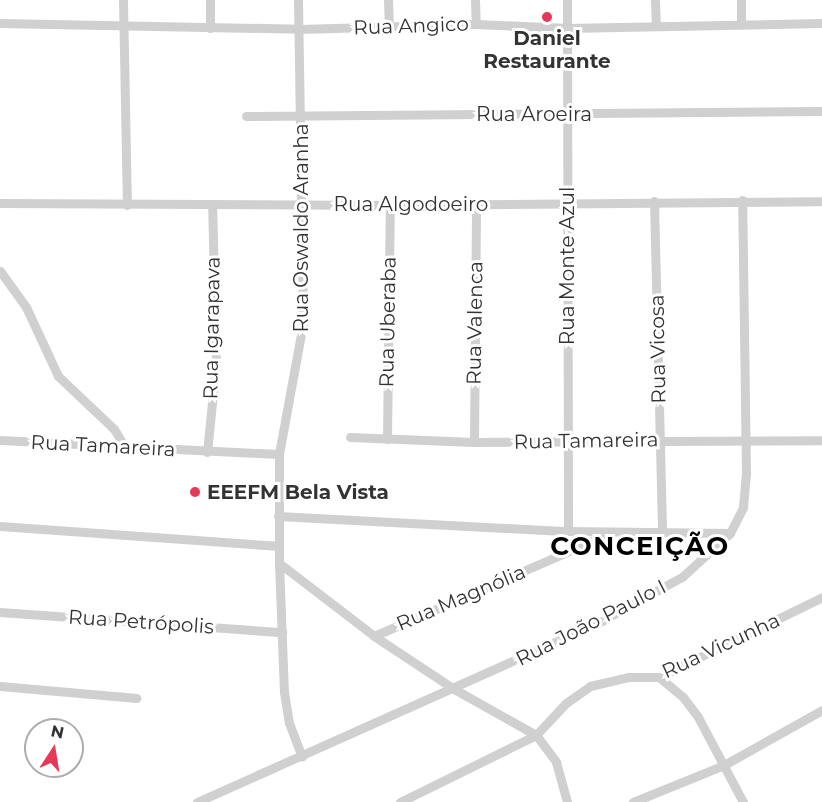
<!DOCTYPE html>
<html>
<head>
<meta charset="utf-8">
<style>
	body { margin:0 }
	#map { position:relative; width:822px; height:802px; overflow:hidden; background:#fff; font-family:Montserrat,sans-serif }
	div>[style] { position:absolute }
	.street>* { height:9px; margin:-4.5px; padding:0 4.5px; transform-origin:4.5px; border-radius:4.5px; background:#d0d0d0 }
	.dots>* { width:16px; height:16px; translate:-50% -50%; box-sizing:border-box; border:3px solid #fff; border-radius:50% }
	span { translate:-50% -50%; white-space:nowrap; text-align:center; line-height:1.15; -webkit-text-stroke:6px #fff; paint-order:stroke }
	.street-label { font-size:20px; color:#333 }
	.poi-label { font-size:20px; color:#333; font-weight:700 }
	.left { translate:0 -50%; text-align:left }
	.district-label { font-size:26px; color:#000; font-weight:700; letter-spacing:1.5px }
	.north { position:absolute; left:24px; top:718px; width:60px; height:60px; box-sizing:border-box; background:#fff; border:2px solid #adadad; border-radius:50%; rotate:12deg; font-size:16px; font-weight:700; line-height:24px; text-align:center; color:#333 }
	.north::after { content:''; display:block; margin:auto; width:21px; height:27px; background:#e53957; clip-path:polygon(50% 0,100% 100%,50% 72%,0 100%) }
</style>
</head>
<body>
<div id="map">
	<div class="street">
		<div style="left:123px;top:0;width:205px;rotate:88.9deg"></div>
		<div style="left:210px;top:0;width:28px;rotate:90deg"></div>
		<div style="left:298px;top:0;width:323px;rotate:89.1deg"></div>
		<div style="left:303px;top:323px;width:133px;rotate:100.4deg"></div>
		<div style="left:279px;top:454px;width:109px;rotate:90deg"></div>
		<div style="left:279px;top:563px;width:120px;rotate:37.5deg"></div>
		<div style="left:374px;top:636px;width:96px;rotate:33.5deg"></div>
		<div style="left:454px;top:689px;width:94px;rotate:29.3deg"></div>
		<div style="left:536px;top:735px;width:34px;rotate:53deg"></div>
		<div style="left:556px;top:762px;width:41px;rotate:74.6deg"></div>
		<div style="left:388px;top:0;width:27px;rotate:88deg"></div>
		<div style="left:475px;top:0;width:24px;rotate:88deg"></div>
		<div style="left:567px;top:0;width:531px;rotate:89.89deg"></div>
		<div style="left:655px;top:0;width:25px;rotate:88deg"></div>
		<div style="left:741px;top:0;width:22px;rotate:90deg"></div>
		<div style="left:0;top:23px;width:299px;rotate:1.1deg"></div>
		<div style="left:299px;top:29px;width:177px;rotate:-1.6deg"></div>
		<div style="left:476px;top:24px;width:91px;rotate:2.5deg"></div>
		<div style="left:567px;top:28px;width:255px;rotate:-1.1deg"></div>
		<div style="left:246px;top:116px;width:576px;rotate:-0.5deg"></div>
		<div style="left:654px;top:201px;width:331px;rotate:88.6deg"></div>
		<div style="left:0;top:203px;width:390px;rotate:0.3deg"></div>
		<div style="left:390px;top:205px;width:432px;rotate:-0.5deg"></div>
		<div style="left:0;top:271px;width:44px;rotate:54.2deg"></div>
		<div style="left:26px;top:307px;width:76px;rotate:65.1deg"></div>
		<div style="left:58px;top:376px;width:77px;rotate:43.4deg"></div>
		<div style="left:114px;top:429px;width:21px;rotate:59deg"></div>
		<div style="left:350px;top:437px;width:124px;rotate:2.3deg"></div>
		<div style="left:474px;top:442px;width:348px;rotate:-0.3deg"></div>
		<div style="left:387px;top:439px;width:234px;rotate:-89.3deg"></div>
		<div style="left:0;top:440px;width:279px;rotate:2.9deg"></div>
		<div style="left:474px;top:442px;width:237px;rotate:-89.5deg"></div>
		<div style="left:207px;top:452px;width:89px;rotate:-84.2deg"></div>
		<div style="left:216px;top:363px;width:159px;rotate:-91.4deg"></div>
		<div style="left:278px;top:516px;width:290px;rotate:3deg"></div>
		<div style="left:568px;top:531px;width:162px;rotate:0.7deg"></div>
		<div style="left:0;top:526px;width:277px;rotate:4.1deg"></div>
		<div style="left:279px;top:563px;width:129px;rotate:87.8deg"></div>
		<div style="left:284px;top:692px;width:31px;rotate:81deg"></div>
		<div style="left:289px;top:723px;width:36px;rotate:69deg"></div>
		<div style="left:0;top:612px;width:283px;rotate:4.1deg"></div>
		<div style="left:374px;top:636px;width:256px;rotate:-23.5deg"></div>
		<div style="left:659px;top:677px;width:31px;rotate:40deg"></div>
		<div style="left:683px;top:697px;width:25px;rotate:53deg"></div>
		<div style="left:698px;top:717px;width:96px;rotate:62.1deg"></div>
		<div style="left:0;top:686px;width:137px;rotate:5deg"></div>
		<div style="left:197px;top:802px;width:445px;rotate:-24.1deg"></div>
		<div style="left:603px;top:620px;width:90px;rotate:-28.6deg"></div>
		<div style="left:682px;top:577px;width:65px;rotate:-42.5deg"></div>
		<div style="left:730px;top:533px;width:29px;rotate:-63deg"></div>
		<div style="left:743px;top:507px;width:33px;rotate:-85deg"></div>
		<div style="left:746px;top:474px;width:274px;rotate:-90.8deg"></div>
		<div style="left:400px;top:802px;width:152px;rotate:-26.2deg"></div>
		<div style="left:536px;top:735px;width:44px;rotate:-46.8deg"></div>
		<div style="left:566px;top:703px;width:29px;rotate:-35deg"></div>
		<div style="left:590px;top:686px;width:39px;rotate:-13deg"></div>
		<div style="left:628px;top:677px;width:31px"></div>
		<div style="left:659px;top:677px;width:182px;rotate:-26.1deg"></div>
		<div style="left:633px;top:802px;width:98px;rotate:-22.1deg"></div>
		<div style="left:724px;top:765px;width:112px;rotate:-29.3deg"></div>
	</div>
	<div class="dots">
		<div style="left:547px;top:17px;background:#e53957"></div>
		<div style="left:195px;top:492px;background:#e53957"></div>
	</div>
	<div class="street-label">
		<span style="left:411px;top:26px;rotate:-2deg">Rua Angico</span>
		<span style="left:534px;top:114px">Rua Aroeira</span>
		<span style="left:411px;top:204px">Rua Algodoeiro</span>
		<span style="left:301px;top:228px;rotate:-90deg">Rua Oswaldo Aranha</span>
		<span style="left:567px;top:266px;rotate:-90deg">Rua Monte Azul</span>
		<span style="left:388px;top:322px;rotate:-89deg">Rua Uberaba</span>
		<span style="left:475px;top:323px;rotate:-89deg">Rua Valenca</span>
		<span style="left:212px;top:328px;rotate:-89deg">Rua Igarapava</span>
		<span style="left:658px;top:349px;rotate:-91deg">Rua Vicosa</span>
		<span style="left:586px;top:441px;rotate:-1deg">Rua Tamareira</span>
		<span style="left:103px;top:446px;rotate:3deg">Rua Tamareira</span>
		<span style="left:461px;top:598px;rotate:-23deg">Rua Magnólia</span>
		<span style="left:141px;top:622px;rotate:4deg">Rua Petrópolis</span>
		<span style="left:591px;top:623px;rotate:-27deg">Rua João Paulo I</span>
		<span style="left:721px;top:646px;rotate:-25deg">Rua Vicunha</span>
	</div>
	<div class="poi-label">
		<span style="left:547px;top:50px">Daniel<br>Restaurante</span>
		<span class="left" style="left:207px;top:492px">EEEFM Bela Vista</span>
	</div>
	<div class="district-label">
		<span style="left:640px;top:547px">CONCEIÇÃO</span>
	</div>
	<div class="north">N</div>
</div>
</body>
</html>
